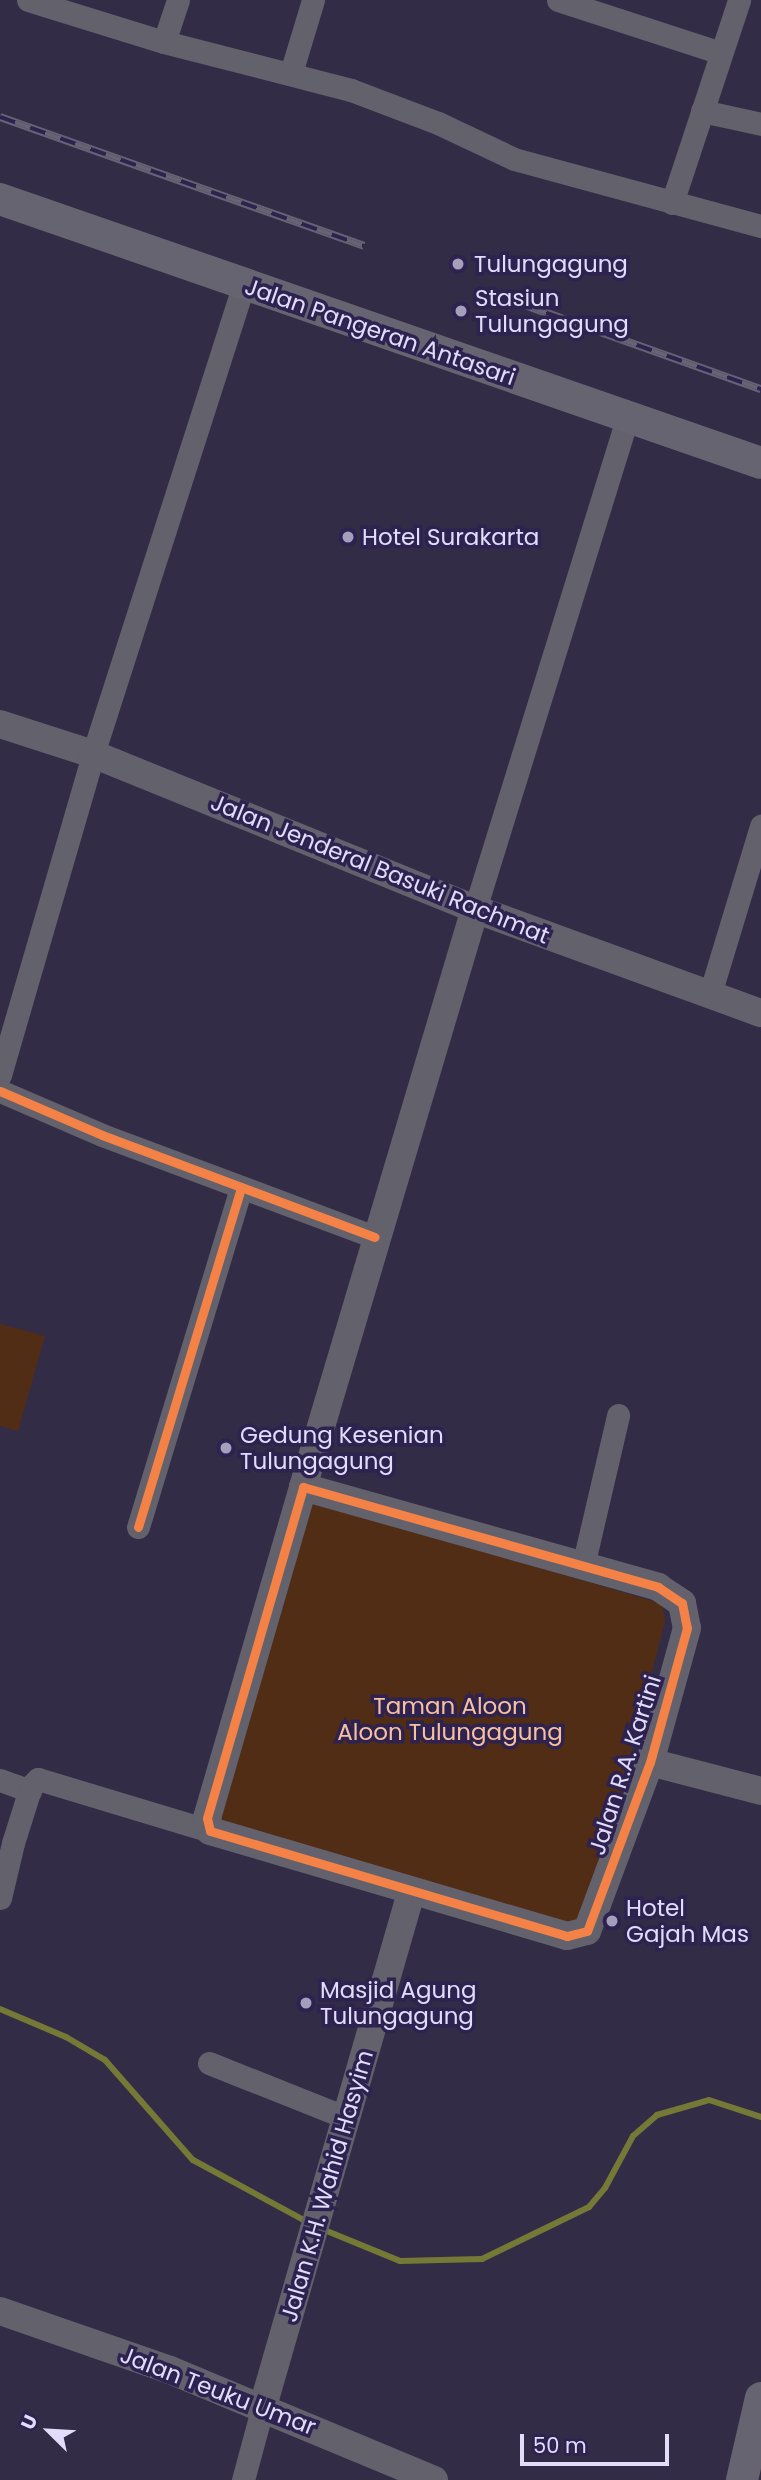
<!DOCTYPE html>
<html>
<head>
<meta charset="utf-8">
<style>
	body { margin:0 }
	#map { position:relative; width:761px; height:2480px; overflow:hidden; background:#332c46; font-family:Poppins,sans-serif }
	div>[style] { position:absolute }
	.green>* { inset:0; background:#522d16 }
	.stream>* { height:6px; margin:-3px; padding:0 3px; transform-origin:3px; border-radius:3px; background:#757936 }
	.minor>* { height:23px; margin:-11.5px; padding:0 11.5px; transform-origin:11.5px; border-radius:11.5px; background:#63616c }
	.tertiary>* { height:28px; margin:-14px; padding:0 14px; transform-origin:14px; border-radius:14px; background:#63616c }
	.secondary>* { height:32px; margin:-16px; padding:0 16px; transform-origin:16px; border-radius:16px; background:#666470 }
	.rail>* { height:8px; margin-top:-4px; transform-origin:0; background:repeating-linear-gradient(90deg,#2e2250 0 16px,#686374 0 32px); box-sizing:border-box; border-block:2px solid #686374 }
	.cycleway>* { height:9px; margin:-4.5px; padding:0 4.5px; transform-origin:4.5px; border-radius:4.5px; background:#f48246 }
	.dots>* { width:19px; height:19px; translate:-50% -50%; box-sizing:border-box; border:4px solid #2e2250; border-radius:50% }
	span { translate:-50% -50%; white-space:nowrap; text-align:center; line-height:1.15; -webkit-text-stroke:7px #2e2250; paint-order:stroke }
	.poi-label { font-size:23px; color:#e2ddfa }
	.left { translate:0 -50%; text-align:left }
	.street-label { font-size:23px; color:#e2ddfa }
	.park-label { font-size:23px; color:#f8c19e }
	.north { position:absolute; left:14px; top:2396px; width:70px; height:70px; -webkit-text-stroke:5px #2e2250; paint-order:stroke; rotate:294deg; font-size:19px; font-weight:700; line-height:28px; text-align:center; color:#e2ddfa }
	.north::after { content:''; display:block; margin:auto; width:24px; height:32px; background:#e2ddfa; clip-path:polygon(50% 0,100% 100%,50% 72%,0 100%) }
	.scale { position:absolute; left:520px; top:2434px; width:149px; height:32px; box-sizing:border-box; border:4px solid #e2ddfa; border-top:0; padding-left:9px; font-size:21px; line-height:24px; white-space:nowrap; color:#e2ddfa; -webkit-text-stroke:5px #2e2250; paint-order:stroke }
</style>
</head>
<body>
<div id="map">
	<div class="green">
		<div style="clip-path:polygon(0 1324px,45px 1336px,18px 1431px,0 1426px)"></div>
		<div style="clip-path:polygon(310px 1500px,659px 1603px,663px 1608px,665px 1621px,629px 1763px,587px 1913px,573px 1929px,225px 1831px,214px 1815px)"></div>
	</div>
	<div class="stream">
		<div style="left:0;top:2009px;width:72px;rotate:23deg"></div>
		<div style="left:66px;top:2037px;width:45px;rotate:30.5deg"></div>
		<div style="left:105px;top:2060px;width:133px;rotate:48.7deg"></div>
		<div style="left:193px;top:2160px;width:132px;rotate:28.5deg"></div>
		<div style="left:322px;top:2229px;width:84px;rotate:22.3deg"></div>
		<div style="left:400px;top:2261px;width:82px;rotate:-1.4deg"></div>
		<div style="left:482px;top:2259px;width:119px;rotate:-25.9deg"></div>
		<div style="left:589px;top:2207px;width:25px;rotate:-50deg"></div>
		<div style="left:605px;top:2188px;width:59px;rotate:-61.7deg"></div>
		<div style="left:633px;top:2136px;width:32px;rotate:-41deg"></div>
		<div style="left:657px;top:2115px;width:54px;rotate:-16.1deg"></div>
		<div style="left:709px;top:2100px;width:55px;rotate:18.1deg"></div>
	</div>
	<div class="minor">
		<div style="left:28px;top:0;width:142px;rotate:17.2deg"></div>
		<div style="left:164px;top:42px;width:193px;rotate:14.4deg"></div>
		<div style="left:351px;top:90px;width:93px;rotate:20.8deg"></div>
		<div style="left:438px;top:123px;width:84px;rotate:25.3deg"></div>
		<div style="left:514px;top:159px;width:256px;rotate:15.2deg"></div>
		<div style="left:558px;top:0;width:171px;rotate:18deg"></div>
		<div style="left:164px;top:42px;width:44px;rotate:-71.6deg"></div>
		<div style="left:291px;top:73px;width:76px;rotate:-73.2deg"></div>
		<div style="left:702px;top:111px;width:60px;rotate:12.4deg"></div>
		<div style="left:672px;top:203px;width:214px;rotate:-71.7deg"></div>
		<div style="left:475px;top:909px;width:513px;rotate:-72.77deg"></div>
		<div style="left:710px;top:994px;width:176px;rotate:-73.1deg"></div>
		<div style="left:0;top:1075px;width:334px;rotate:-73.8deg"></div>
		<div style="left:93px;top:754px;width:494px;rotate:-72.2deg"></div>
		<div style="left:0;top:1091px;width:111px;rotate:23.3deg"></div>
		<div style="left:102px;top:1135px;width:291px;rotate:20.5deg"></div>
		<div style="left:138px;top:1527px;width:355px;rotate:-73.1deg"></div>
		<div style="left:583px;top:1566px;width:155px;rotate:-76.9deg"></div>
		<div style="left:0;top:1780px;width:32px;rotate:20deg"></div>
		<div style="left:0;top:1898px;width:57px;rotate:-76.7deg"></div>
		<div style="left:13px;top:1843px;width:60px;rotate:-72.5deg"></div>
		<div style="left:31px;top:1786px;width:10px;rotate:-45deg"></div>
		<div style="left:38px;top:1779px;width:180px;rotate:16.8deg"></div>
		<div style="left:209px;top:2063px;width:149px;rotate:21.7deg"></div>
		<div style="left:243px;top:2480px;width:77px;rotate:-74.9deg"></div>
	</div>
	<div class="tertiary">
		<div style="left:0;top:724px;width:98px;rotate:17.9deg"></div>
		<div style="left:93px;top:754px;width:412px;rotate:22.1deg"></div>
		<div style="left:475px;top:909px;width:304px;rotate:20deg"></div>
		<div style="left:303px;top:1487px;width:369px;rotate:15.7deg"></div>
		<div style="left:658px;top:1587px;width:29px;rotate:34deg"></div>
		<div style="left:682px;top:1603px;width:25px;rotate:79deg"></div>
		<div style="left:687px;top:1628px;width:139px;rotate:105.4deg"></div>
		<div style="left:650px;top:1762px;width:180px;rotate:110.4deg"></div>
		<div style="left:587px;top:1931px;width:21px;rotate:166deg"></div>
		<div style="left:567px;top:1936px;width:372px;rotate:-163.6deg"></div>
		<div style="left:210px;top:1831px;width:13px;rotate:-103deg"></div>
		<div style="left:207px;top:1818px;width:345px;rotate:-73.8deg"></div>
		<div style="left:303px;top:1487px;width:603px;rotate:-73.43deg"></div>
		<div style="left:650px;top:1762px;width:115px;rotate:14.6deg"></div>
		<div style="left:0;top:2311px;width:180px;rotate:19.1deg"></div>
		<div style="left:170px;top:2370px;width:286px;rotate:22.6deg"></div>
		<div style="left:263px;top:2406px;width:534px;rotate:-73.91deg"></div>
	</div>
	<div class="secondary">
		<div style="left:0;top:199px;width:805px;rotate:19.13deg"></div>
		<div style="left:742px;top:2480px;width:84px;rotate:-77deg"></div>
	</div>
	<div class="rail">
		<div style="left:0;top:117px;width:386px;rotate:19.5deg"></div>
		<div style="left:516px;top:302px;width:260px;rotate:19.6deg"></div>
	</div>
	<div class="cycleway">
		<div style="left:0;top:1091px;width:111px;rotate:23.3deg"></div>
		<div style="left:102px;top:1135px;width:291px;rotate:20.5deg"></div>
		<div style="left:303px;top:1487px;width:369px;rotate:15.7deg"></div>
		<div style="left:658px;top:1587px;width:29px;rotate:34deg"></div>
		<div style="left:682px;top:1603px;width:25px;rotate:79deg"></div>
		<div style="left:687px;top:1628px;width:139px;rotate:105.4deg"></div>
		<div style="left:650px;top:1762px;width:180px;rotate:110.4deg"></div>
		<div style="left:587px;top:1931px;width:21px;rotate:166deg"></div>
		<div style="left:567px;top:1936px;width:372px;rotate:-163.6deg"></div>
		<div style="left:210px;top:1831px;width:13px;rotate:-103deg"></div>
		<div style="left:207px;top:1818px;width:345px;rotate:-73.8deg"></div>
		<div style="left:138px;top:1527px;width:355px;rotate:-73.1deg"></div>
	</div>
	<div class="dots">
		<div style="left:458px;top:264px;background:#a59fbb"></div>
		<div style="left:461px;top:311px;background:#a59fbb"></div>
		<div style="left:348px;top:537px;background:#a59fbb"></div>
		<div style="left:226px;top:1448px;background:#a59fbb"></div>
		<div style="left:612px;top:1921px;background:#a59fbb"></div>
		<div style="left:306px;top:2003px;background:#a59fbb"></div>
	</div>
	<div class="poi-label">
		<span class="left" style="left:474px;top:264px">Tulungagung</span>
		<span class="left" style="left:475px;top:311px">Stasiun<br>Tulungagung</span>
		<span class="left" style="left:362px;top:537px">Hotel Surakarta</span>
		<span class="left" style="left:240px;top:1448px">Gedung Kesenian<br>Tulungagung</span>
		<span class="left" style="left:626px;top:1921px">Hotel<br>Gajah Mas</span>
		<span class="left" style="left:320px;top:2003px">Masjid Agung<br>Tulungagung</span>
	</div>
	<div class="street-label">
		<span style="left:380px;top:332px;rotate:19deg">Jalan Pangeran Antasari</span>
		<span style="left:380px;top:869px;rotate:22deg">Jalan Jenderal Basuki Rachmat</span>
		<span style="left:625px;top:1765px;rotate:-72deg">Jalan R.A. Kartini</span>
		<span style="left:327px;top:2186px;rotate:-74deg">Jalan K.H. Wahid Hasyim</span>
		<span style="left:218px;top:2391px;rotate:21deg">Jalan Teuku Umar</span>
	</div>
	<div class="park-label">
		<span style="left:450px;top:1719px">Taman Aloon<br>Aloon Tulungagung</span>
	</div>
	<div class="north">U</div>
	<div class="scale">50 m</div>
</div>
</body>
</html>
